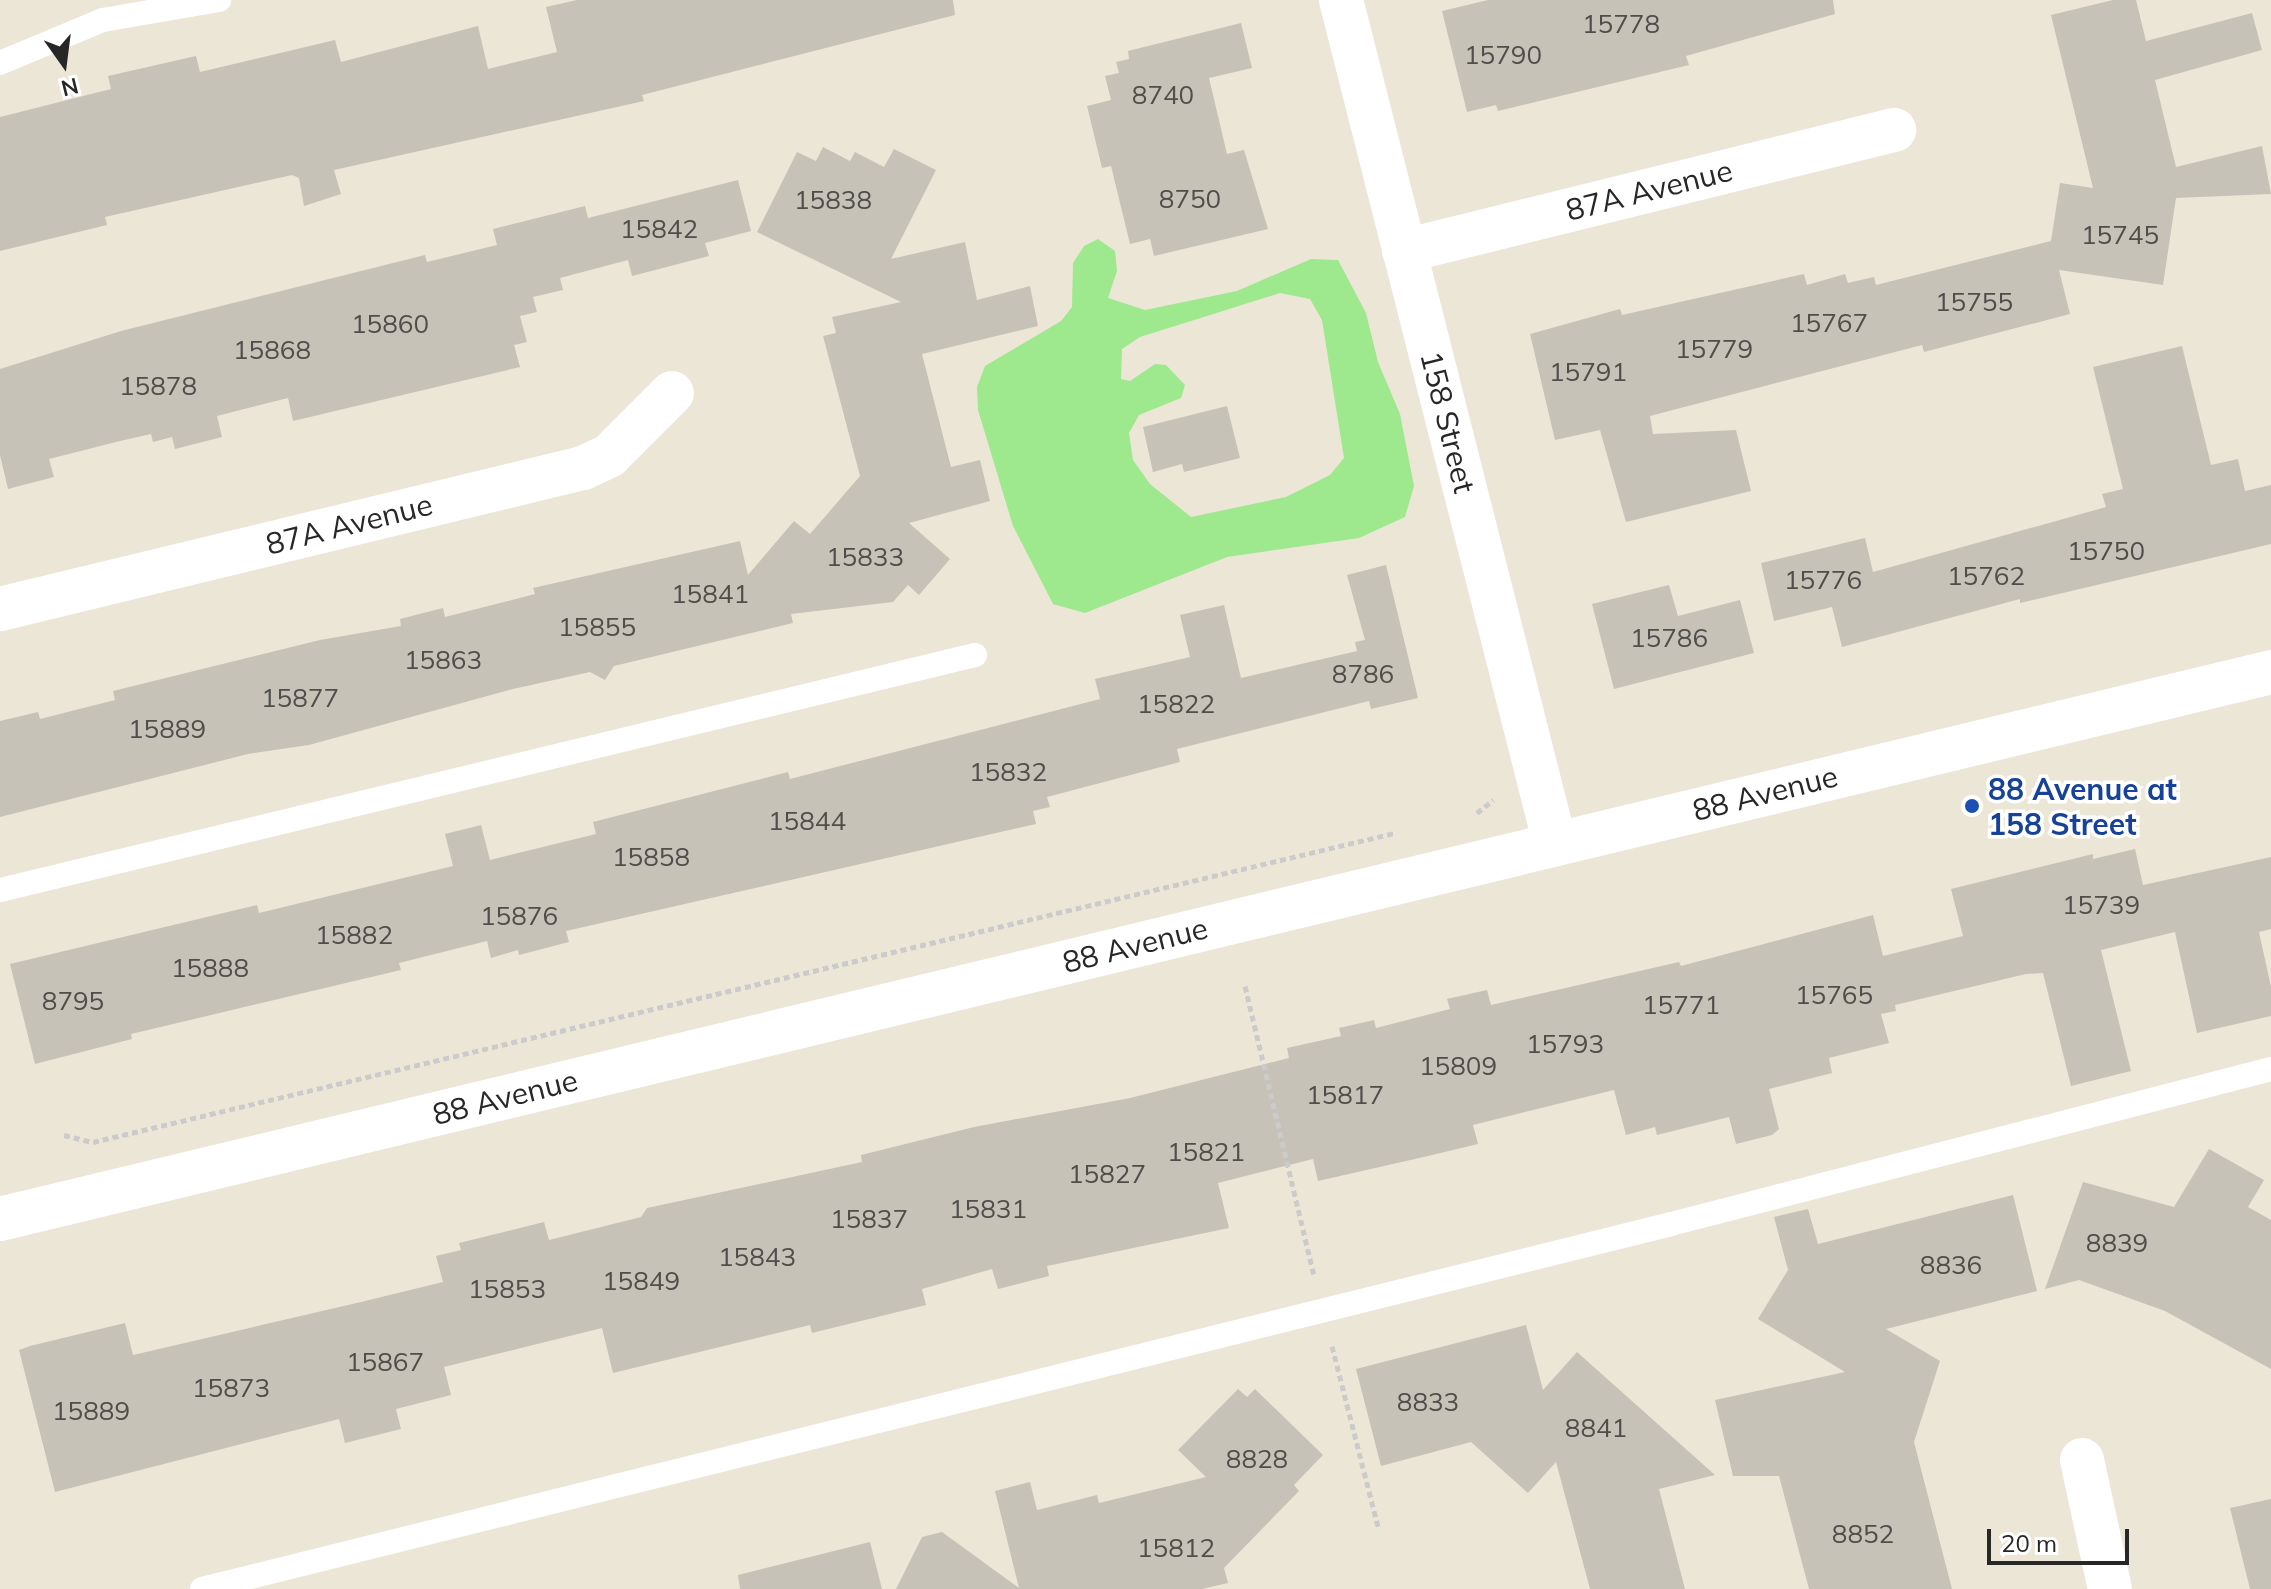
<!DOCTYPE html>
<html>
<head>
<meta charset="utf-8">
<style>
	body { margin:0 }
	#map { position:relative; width:2271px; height:1589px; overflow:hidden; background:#ece6d7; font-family:Mulish,sans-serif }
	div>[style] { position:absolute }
	.green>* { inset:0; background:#9ee88d }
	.building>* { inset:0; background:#c6c2b7 }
	.path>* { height:5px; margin-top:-2.5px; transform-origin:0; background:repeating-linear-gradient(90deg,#cbcbcb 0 6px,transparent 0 10px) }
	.lane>* { height:24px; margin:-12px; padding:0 12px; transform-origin:12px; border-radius:12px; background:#fff }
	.street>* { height:44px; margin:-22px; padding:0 22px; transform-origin:22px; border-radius:22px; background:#fff }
	.secondary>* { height:44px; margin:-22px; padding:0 22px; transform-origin:22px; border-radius:22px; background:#fff }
	.dots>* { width:22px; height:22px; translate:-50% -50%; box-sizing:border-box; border:4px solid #fff; border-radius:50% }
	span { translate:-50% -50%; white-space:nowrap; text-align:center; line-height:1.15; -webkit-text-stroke:7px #fff; paint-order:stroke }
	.number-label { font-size:26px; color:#4f4e4b }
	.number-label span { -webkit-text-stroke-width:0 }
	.street-label { font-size:30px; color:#272727 }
	.transit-label { font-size:30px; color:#164399; font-weight:700 }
	.left { translate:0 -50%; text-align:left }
	.north { position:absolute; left:24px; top:24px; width:80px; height:80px; -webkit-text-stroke:6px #fff; paint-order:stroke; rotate:166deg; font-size:22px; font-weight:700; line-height:32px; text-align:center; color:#272727 }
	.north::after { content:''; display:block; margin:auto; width:28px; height:36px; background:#272727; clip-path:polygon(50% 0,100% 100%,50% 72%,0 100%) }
	.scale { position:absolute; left:1987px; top:1529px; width:142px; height:36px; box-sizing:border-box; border:4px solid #272727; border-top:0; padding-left:10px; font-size:24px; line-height:28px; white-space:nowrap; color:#272727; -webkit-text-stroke:6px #fff; paint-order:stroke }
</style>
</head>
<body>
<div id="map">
	<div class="green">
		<div style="clip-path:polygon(evenodd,1098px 239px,1115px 251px,1117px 271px,1108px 298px,1145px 310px,1237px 291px,1311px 259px,1338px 260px,1366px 313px,1378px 362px,1400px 414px,1414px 486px,1405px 517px,1359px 538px,1227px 557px,1085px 613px,1053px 604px,1013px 526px,978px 410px,977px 387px,985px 366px,1061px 321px,1072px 307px,1073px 263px,1084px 246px,1098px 239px,1280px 293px,1310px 299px,1322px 320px,1344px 458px,1330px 475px,1286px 497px,1191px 517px,1150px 484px,1133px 460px,1129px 433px,1139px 415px,1181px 398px,1185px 385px,1166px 365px,1155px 364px,1130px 381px,1121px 379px,1122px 349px,1140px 337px,1280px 293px)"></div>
	</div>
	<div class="building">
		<div style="clip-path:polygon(577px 0,953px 0,955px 15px,642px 95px,644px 101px,334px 170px,341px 194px,304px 206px,299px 178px,292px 175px,105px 217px,107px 225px,0 251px,0 117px,111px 89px,108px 76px,196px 56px,200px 72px,335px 40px,341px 62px,478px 26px,488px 69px,557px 52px,546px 7px)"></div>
		<div style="clip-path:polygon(1488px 0,1833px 0,1835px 14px,1686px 56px,1689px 65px,1498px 111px,1496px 105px,1467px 112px,1442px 11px)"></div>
		<div style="clip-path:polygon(2113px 0,2136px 0,2146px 41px,2252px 13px,2262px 50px,2155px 80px,2176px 167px,2262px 146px,2271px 194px,2176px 198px,2163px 285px,2059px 270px,2070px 314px,1924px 352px,1922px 345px,1650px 416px,1653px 434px,1736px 430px,1751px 491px,1626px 522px,1600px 430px,1555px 440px,1530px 334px,1620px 309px,1622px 315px,1804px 274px,1807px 285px,1845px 274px,1848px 283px,1874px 277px,1876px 285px,2051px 241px,2060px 183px,2093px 188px,2051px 15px)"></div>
		<div style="clip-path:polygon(1241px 23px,1252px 68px,1209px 78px,1227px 154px,1244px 150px,1268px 229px,1154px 256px,1150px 239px,1130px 244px,1111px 166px,1102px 168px,1087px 106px,1111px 100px,1105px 76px,1119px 73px,1116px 62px,1129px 59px,1128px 51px)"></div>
		<div style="clip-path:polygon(823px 147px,850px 161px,855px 152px,884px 167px,894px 149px,936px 170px,891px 259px,965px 242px,977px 300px,1030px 286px,1038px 326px,922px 354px,951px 467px,980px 460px,990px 501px,909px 523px,950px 559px,919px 595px,908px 585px,893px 602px,791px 614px,793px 623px,614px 666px,605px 680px,590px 672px,513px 689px,309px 745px,248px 754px,0 817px,0 721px,38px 712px,40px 719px,115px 700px,113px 691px,320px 640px,401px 626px,400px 619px,443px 608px,445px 617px,535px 594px,533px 588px,740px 541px,748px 575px,794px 521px,810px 534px,860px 476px,823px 336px,836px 333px,832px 317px,901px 302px,757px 232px,797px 152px,816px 161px)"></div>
		<div style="clip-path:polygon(738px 180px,751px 231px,705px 243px,709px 256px,632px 276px,628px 260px,560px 278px,563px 290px,533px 297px,537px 312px,520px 316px,527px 342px,514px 345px,520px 367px,293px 421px,288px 398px,217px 416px,222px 437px,175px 449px,172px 437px,153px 442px,151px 434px,120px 441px,49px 459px,54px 477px,8px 489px,0 455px,0 369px,121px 331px,425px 255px,427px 262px,497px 245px,493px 229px,585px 206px,588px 218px)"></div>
		<div style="clip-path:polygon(2182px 346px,2211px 465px,2238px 459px,2245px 491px,2271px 485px,2271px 544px,2020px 603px,2020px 599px,1842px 647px,1832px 607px,1774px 621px,1761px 563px,1865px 538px,1873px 572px,2106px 507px,2102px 494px,2123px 489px,2093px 367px)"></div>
		<div style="clip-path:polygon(1227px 406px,1240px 458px,1184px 472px,1182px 464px,1153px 472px,1143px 427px)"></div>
		<div style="clip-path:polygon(1386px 565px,1418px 698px,1371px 709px,1369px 701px,1177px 749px,1180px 762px,1047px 797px,1050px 807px,1033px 811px,1036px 824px,566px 931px,569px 942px,519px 955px,518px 950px,491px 958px,487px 941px,399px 963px,401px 970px,131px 1034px,132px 1039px,35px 1064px,10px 964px,257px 905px,259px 913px,453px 866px,445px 834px,481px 825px,490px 860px,596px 834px,593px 822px,788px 772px,790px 779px,1100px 699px,1095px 679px,1190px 657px,1180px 615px,1224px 605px,1241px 678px,1357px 651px,1355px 642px,1365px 640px,1347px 575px)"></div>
		<div style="clip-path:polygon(1669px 585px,1678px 616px,1740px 600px,1754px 653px,1614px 689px,1592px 604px)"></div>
		<div style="clip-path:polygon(2135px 849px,2143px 885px,2271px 857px,2271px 929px,2259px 932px,2271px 987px,2271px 1016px,2197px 1033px,2175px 932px,2101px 950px,2131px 1071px,2071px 1086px,2043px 973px,2026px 974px,1895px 1005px,1896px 1011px,1881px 1014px,1889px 1043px,1829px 1058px,1832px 1073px,1769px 1089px,1779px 1129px,1772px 1135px,1736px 1144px,1729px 1117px,1657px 1135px,1655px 1127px,1626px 1135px,1614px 1090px,1473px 1125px,1478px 1144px,1428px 1156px,1318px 1181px,1313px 1159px,1218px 1183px,1229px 1228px,1047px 1266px,1049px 1276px,998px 1289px,992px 1269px,922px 1289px,926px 1305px,812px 1333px,810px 1325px,613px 1373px,602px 1328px,444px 1367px,451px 1395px,396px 1409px,401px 1429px,345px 1443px,339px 1419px,55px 1492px,19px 1350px,30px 1346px,125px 1323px,133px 1355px,361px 1302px,443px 1282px,436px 1256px,461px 1250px,459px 1243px,544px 1222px,549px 1240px,641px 1217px,647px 1208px,862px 1162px,861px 1155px,974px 1127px,1130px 1098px,1289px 1058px,1287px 1048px,1341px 1036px,1339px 1028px,1374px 1020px,1376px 1028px,1450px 1009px,1447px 999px,1487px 990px,1491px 1005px,1679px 962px,1681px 966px,1873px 915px,1883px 956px,1963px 936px,1951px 889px,2093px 854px,2093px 859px)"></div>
		<div style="clip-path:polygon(2209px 1149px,2264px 1180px,2248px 1207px,2271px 1220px,2271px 1369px,2165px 1311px,2079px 1280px,2045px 1289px,2083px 1182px,2174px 1207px)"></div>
		<div style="clip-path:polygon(2013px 1195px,2037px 1291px,1886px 1329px,1940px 1361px,1914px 1442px,1952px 1589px,1809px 1589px,1779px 1476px,1733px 1476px,1715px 1400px,1845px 1372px,1758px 1319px,1788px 1270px,1774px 1217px,1808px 1209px,1818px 1244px)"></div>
		<div style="clip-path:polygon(1526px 1325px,1543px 1390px,1577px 1352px,1715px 1475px,1659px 1489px,1685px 1589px,1590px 1589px,1556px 1462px,1528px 1493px,1471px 1442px,1381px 1466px,1356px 1369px)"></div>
		<div style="clip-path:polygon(1238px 1389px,1247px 1397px,1255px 1389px,1323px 1455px,1294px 1485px,1299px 1491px,1224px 1568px,1228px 1583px,1202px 1589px,896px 1589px,922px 1537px,942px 1532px,1019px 1588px,995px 1491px,1030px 1482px,1037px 1510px,1097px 1495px,1099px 1503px,1206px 1477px,1178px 1450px)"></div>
		<div style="clip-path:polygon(2271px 1499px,2271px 1589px,2250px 1589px,2230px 1508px)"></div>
		<div style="clip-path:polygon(870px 1542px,882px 1589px,740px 1589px,738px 1575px)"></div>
	</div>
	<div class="path">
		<div style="left:1477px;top:813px;width:21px;rotate:-39deg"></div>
		<div style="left:1245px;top:986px;width:297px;rotate:76.6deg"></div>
		<div style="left:64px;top:1135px;width:30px;rotate:14deg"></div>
		<div style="left:93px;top:1142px;width:1337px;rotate:-13.36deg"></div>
		<div style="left:1332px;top:1346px;width:187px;rotate:75.7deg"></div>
	</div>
	<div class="lane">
		<div style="left:0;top:63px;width:112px;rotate:-22.7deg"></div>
		<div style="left:103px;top:20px;width:118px;rotate:-9.8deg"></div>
		<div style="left:0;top:890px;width:1003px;rotate:-13.55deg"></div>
		<div style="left:202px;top:1589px;width:1514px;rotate:-13.95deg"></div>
		<div style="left:1671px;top:1224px;width:620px;rotate:-14.48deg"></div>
	</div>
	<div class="street">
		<div style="left:1341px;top:0;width:871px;rotate:75.77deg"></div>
		<div style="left:1404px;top:251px;width:505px;rotate:-13.87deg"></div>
		<div style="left:0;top:609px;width:600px;rotate:-13.6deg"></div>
		<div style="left:583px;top:468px;width:29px;rotate:-25deg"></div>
		<div style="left:609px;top:456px;width:89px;rotate:-45deg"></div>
		<div style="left:2082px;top:1460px;width:132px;rotate:77.8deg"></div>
	</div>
	<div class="secondary">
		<div style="left:0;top:1219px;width:2336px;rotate:-13.54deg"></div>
	</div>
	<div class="dots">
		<div style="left:1972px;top:806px;background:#1a4fb4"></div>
	</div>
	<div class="number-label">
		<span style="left:1621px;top:24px">15778</span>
		<span style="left:1503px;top:55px">15790</span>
		<span style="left:1163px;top:95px">8740</span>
		<span style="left:1190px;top:199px">8750</span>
		<span style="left:833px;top:200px">15838</span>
		<span style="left:659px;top:229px">15842</span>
		<span style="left:2120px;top:235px">15745</span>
		<span style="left:1974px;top:302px">15755</span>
		<span style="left:1829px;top:323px">15767</span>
		<span style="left:390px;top:324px">15860</span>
		<span style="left:1714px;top:349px">15779</span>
		<span style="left:272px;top:350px">15868</span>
		<span style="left:1588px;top:372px">15791</span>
		<span style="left:158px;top:386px">15878</span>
		<span style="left:2106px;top:551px">15750</span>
		<span style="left:865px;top:557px">15833</span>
		<span style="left:1986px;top:576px">15762</span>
		<span style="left:1823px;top:580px">15776</span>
		<span style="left:710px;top:594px">15841</span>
		<span style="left:597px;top:627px">15855</span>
		<span style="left:1669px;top:638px">15786</span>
		<span style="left:443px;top:660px">15863</span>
		<span style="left:1363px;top:674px">8786</span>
		<span style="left:300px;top:698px">15877</span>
		<span style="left:1176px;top:704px">15822</span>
		<span style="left:167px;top:729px">15889</span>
		<span style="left:1008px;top:772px">15832</span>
		<span style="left:807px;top:821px">15844</span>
		<span style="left:651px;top:857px">15858</span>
		<span style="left:2101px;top:905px">15739</span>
		<span style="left:519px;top:916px">15876</span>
		<span style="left:354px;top:935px">15882</span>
		<span style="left:210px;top:968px">15888</span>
		<span style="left:1834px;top:995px">15765</span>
		<span style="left:73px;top:1001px">8795</span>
		<span style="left:1681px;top:1005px">15771</span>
		<span style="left:1565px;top:1044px">15793</span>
		<span style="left:1458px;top:1066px">15809</span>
		<span style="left:1345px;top:1095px">15817</span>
		<span style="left:1206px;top:1152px">15821</span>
		<span style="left:1107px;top:1174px">15827</span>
		<span style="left:988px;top:1209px">15831</span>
		<span style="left:869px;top:1219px">15837</span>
		<span style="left:2117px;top:1243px">8839</span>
		<span style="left:757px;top:1257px">15843</span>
		<span style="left:1951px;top:1265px">8836</span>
		<span style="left:641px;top:1281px">15849</span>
		<span style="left:507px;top:1289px">15853</span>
		<span style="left:385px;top:1362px">15867</span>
		<span style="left:231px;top:1388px">15873</span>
		<span style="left:1428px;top:1402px">8833</span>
		<span style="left:91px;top:1411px">15889</span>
		<span style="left:1596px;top:1428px">8841</span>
		<span style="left:1257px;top:1459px">8828</span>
		<span style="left:1863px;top:1534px">8852</span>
		<span style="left:1176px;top:1548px">15812</span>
	</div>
	<div class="street-label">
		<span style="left:1649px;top:190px;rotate:-14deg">87A Avenue</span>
		<span style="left:1448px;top:422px;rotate:76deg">158 Street</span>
		<span style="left:349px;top:524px;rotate:-14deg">87A Avenue</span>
		<span style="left:1765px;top:793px;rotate:-14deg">88 Avenue</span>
		<span style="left:1135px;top:945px;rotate:-14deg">88 Avenue</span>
		<span style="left:505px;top:1097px;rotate:-14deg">88 Avenue</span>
	</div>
	<div class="transit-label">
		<span class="left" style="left:1988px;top:806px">88 Avenue at<br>158 Street</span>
	</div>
	<div class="north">N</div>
	<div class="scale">20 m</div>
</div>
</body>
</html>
